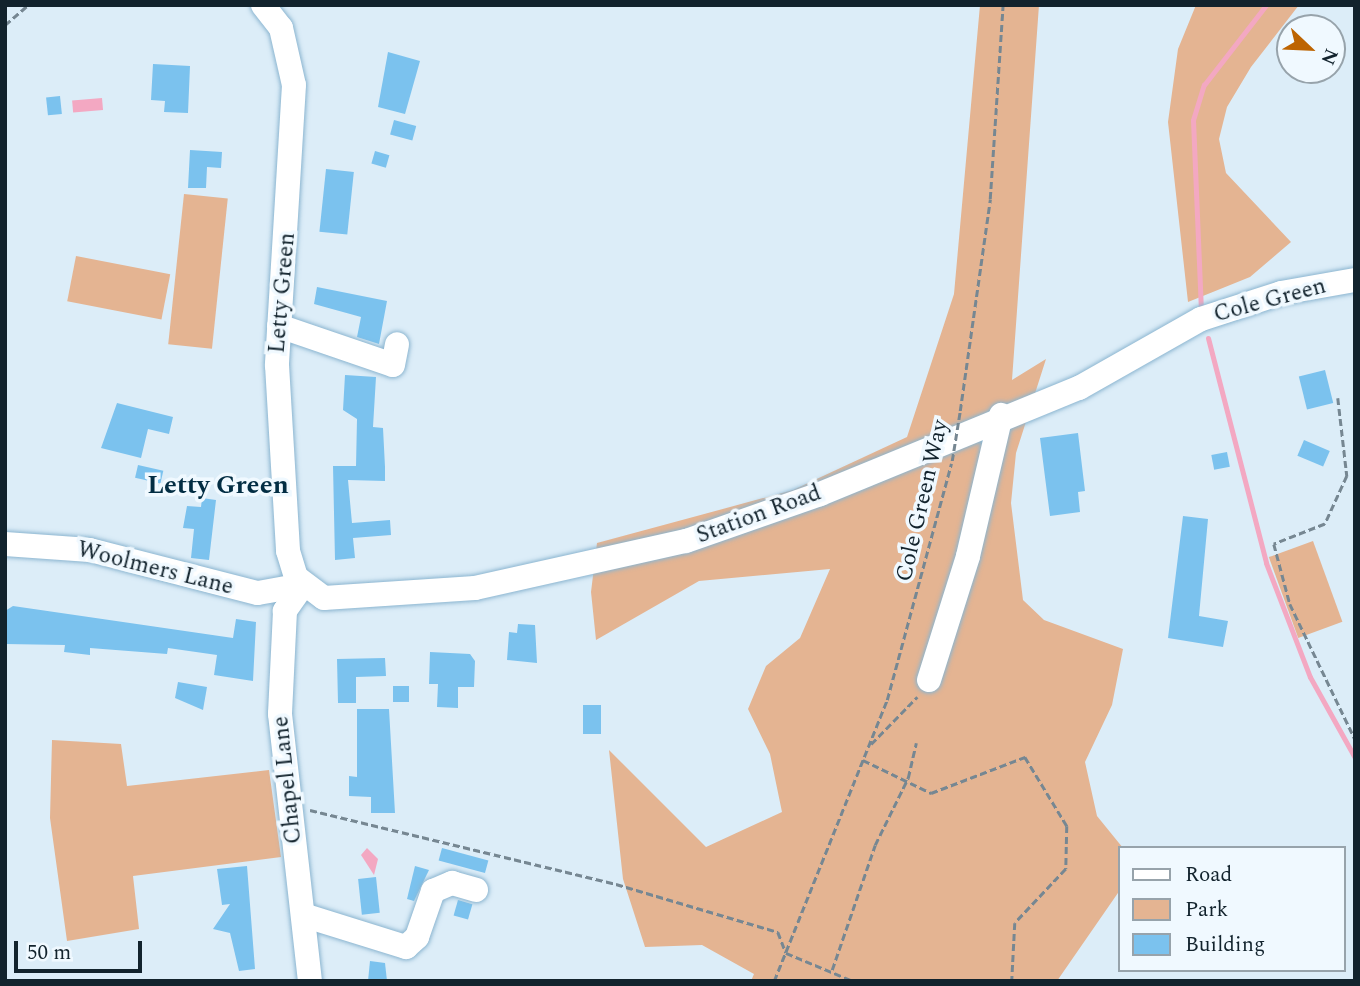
<!DOCTYPE html>
<html>
<head>
<meta charset="utf-8">
<style>
	body { margin:0 }
	#map { position:relative; width:1360px; height:986px; overflow:hidden; background:#dcedf8; font-family:Spectral,serif }
	div>[style] { position:absolute }
	.green>* { inset:0; background:#e4b492; transform-origin:0 0 }
	.water>* { inset:0; background:#f3a8c2; transform-origin:0 0 }
	.stream>* { height:5px; margin:-2.5px; padding:0 2.5px; transform-origin:2.5px; border-radius:2.5px; background:#f3a8c2 }
	.building>* { inset:0; background:#7bc2ee; transform-origin:0 0 }
	.path>* { height:2.5px; margin-top:-1.25px; transform-origin:0; background:repeating-linear-gradient(90deg,#768792 0 7px,transparent 0 10.5px) }
	.roads { filter:drop-shadow(0 0 2px #8bb5d0) drop-shadow(0 0 2px #8bb5d0) }
	.minor>* { height:24px; margin:-12px; padding:0 12px; transform-origin:12px; border-radius:12px; background:#fff }
	.path-bridge>* { height:2.5px; margin-top:-1.25px; transform-origin:0; background:repeating-linear-gradient(90deg,#768792 0 7px,transparent 0 10.5px) }
	span { translate:-50% -50%; white-space:nowrap; text-align:center; line-height:1.15; -webkit-text-stroke:7px #f0f9ff; paint-order:stroke }
	.street-label { font-size:23px; color:#12232d }
	.quarter-label { font-size:26px; color:#022d43; font-weight:700 }
	.frame { position:absolute; inset:0; border:7px solid #12232d; pointer-events:none }
	.legend { position:absolute; left:1118px; top:846px; width:228px; height:126px; box-sizing:border-box; background:#f0f9ff; border:2px solid #97a3ab; margin:0; padding:9px 12px; list-style:none; font-size:21px; color:#12232d }
	.legend li { display:flex; align-items:center; gap:14px; height:35px }
	.legend b { width:35px; border:2px solid #97a3ab }
	.north { position:absolute; left:1276px; top:14px; width:70px; height:70px; box-sizing:border-box; background:#f0f9ff; border:2px solid #97a3ab; border-radius:50%; rotate:113deg; font-size:19px; font-weight:700; line-height:28px; text-align:center; color:#12232d }
	.north::after { content:''; display:block; margin:auto; width:24px; height:32px; background:#bd6401; clip-path:polygon(50% 0,100% 100%,50% 72%,0 100%) }
	.scale { position:absolute; left:14px; top:941px; width:128px; height:32px; box-sizing:border-box; border:4px solid #12232d; border-top:0; padding-left:9px; font-size:21px; line-height:24px; white-space:nowrap; color:#12232d; -webkit-text-stroke:5px #f0f9ff; paint-order:stroke }
</style>
</head>
<body>
<div id="map">
	<div class="green">
		<div style="clip-path:polygon(980px 5px,1039px 5px,1012px 380px,1046px 359px,1016px 453px,1011px 503px,1023px 600px,1044px 620px,1123px 649px,1112px 705px,1085px 762px,1097px 816px,1123px 848px,1120px 890px,1057px 981px,751px 981px,754px 974px,702px 945px,645px 947px,623px 879px,609px 750px,706px 847px,782px 812px,770px 754px,748px 709px,766px 666px,800px 638px,830px 569px,699px 581px,596px 640px,591px 592px,597px 543px,793px 490px,907px 437px,954px 294px)"></div>
		<div style="clip-path:polygon(1196px 5px,1299px 5px,1251px 67px,1227px 107px,1219px 139px,1226px 173px,1291px 242px,1250px 277px,1188px 302px,1168px 122px,1178px 49px)"></div>
		<div style="left:184px;top:194px;width:44px;height:151px;rotate:6deg"></div>
		<div style="left:76px;top:256px;width:96px;height:46px;rotate:11deg"></div>
		<div style="left:1313px;top:541px;width:86px;height:47px;rotate:70deg"></div>
		<div style="clip-path:polygon(52px 740px,121px 744px,127px 786px,269px 770px,281px 857px,133px 876px,139px 929px,67px 941px,50px 818px)"></div>
	</div>
	<div class="water">
		<div style="left:102px;top:98px;width:12px;height:30px;rotate:85deg"></div>
		<div style="clip-path:polygon(367px 848px,378px 859px,374px 875px,361px 855px)"></div>
	</div>
	<div class="stream">
		<div style="left:1201px;top:311px;width:191px;rotate:-92.4deg"></div>
		<div style="left:1193px;top:120px;width:37px;rotate:-73deg"></div>
		<div style="left:1204px;top:85px;width:101px;rotate:-52.2deg"></div>
		<div style="left:1208px;top:338px;width:232px;rotate:75.5deg"></div>
		<div style="left:1266px;top:563px;width:122px;rotate:68.9deg"></div>
		<div style="left:1310px;top:677px;width:93px;rotate:60.9deg"></div>
	</div>
	<div class="building">
		<div style="clip-path:polygon(388px 52px,420px 61px,405px 114px,378px 107px)"></div>
		<div style="clip-path:polygon(153px 64px,190px 66px,188px 113px,164px 112px,165px 101px,151px 100px)"></div>
		<div style="left:60px;top:96px;width:18px;height:14px;rotate:84deg"></div>
		<div style="left:394px;top:120px;width:23px;height:15px;rotate:15deg"></div>
		<div style="clip-path:polygon(190px 150px,222px 152px,221px 168px,207px 167px,206px 188px,188px 188px)"></div>
		<div style="left:375px;top:151px;width:15px;height:13px;rotate:16deg"></div>
		<div style="left:326px;top:169px;width:28px;height:63px;rotate:6deg"></div>
		<div style="clip-path:polygon(317px 287px,387px 301px,379px 344px,357px 337px,361px 317px,314px 304px)"></div>
		<div style="left:1325px;top:370px;width:34px;height:27px;rotate:76deg"></div>
		<div style="clip-path:polygon(345px 375px,376px 377px,373px 427px,383px 428px,385px 467px,385px 481px,348px 480px,352px 523px,390px 520px,391px 535px,353px 538px,355px 558px,335px 560px,333px 466px,356px 466px,357px 419px,343px 410px)"></div>
		<div style="clip-path:polygon(117px 403px,173px 417px,169px 434px,148px 429px,141px 458px,101px 448px)"></div>
		<div style="clip-path:polygon(1078px 433px,1085px 491px,1078px 492px,1080px 512px,1050px 516px,1040px 438px)"></div>
		<div style="left:1304px;top:440px;width:28px;height:17px;rotate:23deg"></div>
		<div style="left:1227px;top:452px;width:15px;height:16px;rotate:79deg"></div>
		<div style="left:138px;top:465px;width:26px;height:13px;rotate:13deg"></div>
		<div style="clip-path:polygon(202px 498px,216px 500px,209px 560px,191px 558px,194px 529px,183px 528px,187px 506px,201px 507px)"></div>
		<div style="clip-path:polygon(1183px 516px,1208px 519px,1199px 616px,1228px 621px,1223px 647px,1168px 638px)"></div>
		<div style="clip-path:polygon(13px 606px,233px 638px,236px 619px,256px 622px,253px 681px,214px 675px,217px 655px,168px 648px,167px 654px,90px 648px,90px 655px,64px 652px,65px 645px,5px 644px,5px 611px)"></div>
		<div style="clip-path:polygon(518px 624px,535px 625px,537px 663px,507px 660px,509px 632px,517px 633px)"></div>
		<div style="clip-path:polygon(430px 652px,470px 654px,475px 661px,474px 687px,458px 687px,458px 708px,437px 707px,438px 684px,429px 684px)"></div>
		<div style="clip-path:polygon(385px 658px,386px 676px,356px 677px,356px 703px,338px 703px,337px 659px)"></div>
		<div style="clip-path:polygon(178px 682px,207px 687px,203px 710px,175px 698px)"></div>
		<div style="left:393px;top:686px;width:16px;height:16px"></div>
		<div style="left:583px;top:705px;width:18px;height:29px"></div>
		<div style="clip-path:polygon(357px 709px,389px 709px,395px 813px,371px 813px,371px 797px,349px 796px,349px 776px,357px 777px)"></div>
		<div style="left:442px;top:848px;width:48px;height:13px;rotate:15deg"></div>
		<div style="clip-path:polygon(247px 866px,255px 969px,239px 971px,230px 933px,213px 929px,230px 904px,222px 905px,217px 869px)"></div>
		<div style="clip-path:polygon(415px 866px,429px 870px,414px 901px,407px 899px)"></div>
		<div style="left:376px;top:877px;width:36px;height:18px;rotate:84deg"></div>
		<div style="left:458px;top:900px;width:15px;height:16px;rotate:16deg"></div>
		<div style="clip-path:polygon(370px 961px,385px 963px,387px 981px,368px 981px)"></div>
	</div>
	<div class="path">
		<div style="left:5px;top:25px;width:30px;rotate:-41deg"></div>
		<div style="left:1338px;top:398px;width:79px;rotate:83.4deg"></div>
		<div style="left:1347px;top:476px;width:53px;rotate:114.6deg"></div>
		<div style="left:1325px;top:524px;width:55px;rotate:158.6deg"></div>
		<div style="left:1274px;top:544px;width:62px;rotate:75.1deg"></div>
		<div style="left:1290px;top:604px;width:150px;rotate:64.3deg"></div>
		<div style="left:960px;top:411px;width:214px;rotate:-81.9deg"></div>
		<div style="left:990px;top:199px;width:194px;rotate:-86.2deg"></div>
		<div style="left:871px;top:744px;width:66px;rotate:-45.6deg"></div>
		<div style="left:863px;top:760px;width:76px;rotate:25.9deg"></div>
		<div style="left:931px;top:793px;width:101px;rotate:-21deg"></div>
		<div style="left:1025px;top:757px;width:81px;rotate:58.7deg"></div>
		<div style="left:1067px;top:826px;width:43px;rotate:91.3deg"></div>
		<div style="left:1066px;top:869px;width:74px;rotate:133.4deg"></div>
		<div style="left:1015px;top:923px;width:58px;rotate:93deg"></div>
		<div style="left:310px;top:810px;width:315px;rotate:13.6deg"></div>
		<div style="left:616px;top:884px;width:169px;rotate:16.5deg"></div>
		<div style="left:778px;top:932px;width:22px;rotate:69deg"></div>
		<div style="left:786px;top:953px;width:73px;rotate:22.7deg"></div>
		<div style="left:832px;top:970px;width:132px;rotate:-71deg"></div>
		<div style="left:875px;top:845px;width:75px;rotate:-63.8deg"></div>
		<div style="left:908px;top:778px;width:36px;rotate:-77deg"></div>
		<div style="left:774px;top:981px;width:303px;rotate:-68.1deg"></div>
		<div style="left:887px;top:700px;width:245px;rotate:-74.8deg"></div>
	</div>
	<div class="roads">
		<div class="minor">
			<div style="left:263px;top:5px;width:29px;rotate:52deg"></div>
			<div style="left:281px;top:28px;width:58px;rotate:77.2deg"></div>
			<div style="left:294px;top:85px;width:281px;rotate:93.5deg"></div>
			<div style="left:277px;top:365px;width:186px;rotate:86.6deg"></div>
			<div style="left:288px;top:551px;width:27px;rotate:73deg"></div>
			<div style="left:296px;top:577px;width:35px;rotate:37deg"></div>
			<div style="left:324px;top:598px;width:151px;rotate:-3.8deg"></div>
			<div style="left:475px;top:588px;width:216px;rotate:-12.6deg"></div>
			<div style="left:686px;top:541px;width:142px;rotate:-19.3deg"></div>
			<div style="left:820px;top:494px;width:280px;rotate:-22.3deg"></div>
			<div style="left:1079px;top:388px;width:140px;rotate:-29.5deg"></div>
			<div style="left:1201px;top:319px;width:84px;rotate:-18deg"></div>
			<div style="left:1281px;top:293px;width:75px;rotate:-10deg"></div>
			<div style="left:279px;top:326px;width:120px;rotate:18.9deg"></div>
			<div style="left:393px;top:365px;width:21px;rotate:-79deg"></div>
			<div style="left:5px;top:544px;width:85px;rotate:4deg"></div>
			<div style="left:90px;top:550px;width:173px;rotate:14.4deg"></div>
			<div style="left:258px;top:593px;width:46px;rotate:-10.1deg"></div>
			<div style="left:303px;top:585px;width:32px;rotate:125deg"></div>
			<div style="left:285px;top:611px;width:103px;rotate:92.8deg"></div>
			<div style="left:280px;top:714px;width:269px;rotate:83.6deg"></div>
			<div style="left:929px;top:680px;width:130px;rotate:-72.5deg"></div>
			<div style="left:968px;top:556px;width:145px;rotate:-76.8deg"></div>
			<div style="left:303px;top:915px;width:108px;rotate:17.3deg"></div>
			<div style="left:406px;top:947px;width:15px;rotate:-42deg"></div>
			<div style="left:417px;top:937px;width:49px;rotate:-70.8deg"></div>
			<div style="left:433px;top:891px;width:21px;rotate:-23deg"></div>
			<div style="left:452px;top:883px;width:25px;rotate:16deg"></div>
		</div>
	</div>
	<div class="path-bridge">
		<div style="left:952px;top:461px;width:51px;rotate:-80.9deg"></div>
	</div>
	<div class="street-label">
		<span style="left:283px;top:293px;rotate:-85deg">Letty Green</span>
		<span style="left:1270px;top:301px;rotate:-15deg">Cole Green</span>
		<span style="left:923px;top:501px;rotate:-77deg">Cole Green Way</span>
		<span style="left:759px;top:515px;rotate:-20deg">Station Road</span>
		<span style="left:155px;top:569px;rotate:14deg">Woolmers Lane</span>
		<span style="left:288px;top:780px;rotate:-96deg">Chapel Lane</span>
	</div>
	<div class="quarter-label">
		<span style="left:218px;top:486px">Letty Green</span>
	</div>
	<div class="frame"></div>
	<ul class="legend">
	<li><b style="height:9px;background:#fff"></b>Road</li>
	<li><b style="height:19px;background:#e4b492"></b>Park</li>
	<li><b style="height:19px;background:#7bc2ee"></b>Building</li>
	</ul>
	<div class="north">N</div>
	<div class="scale">50 m</div>
</div>
</body>
</html>
